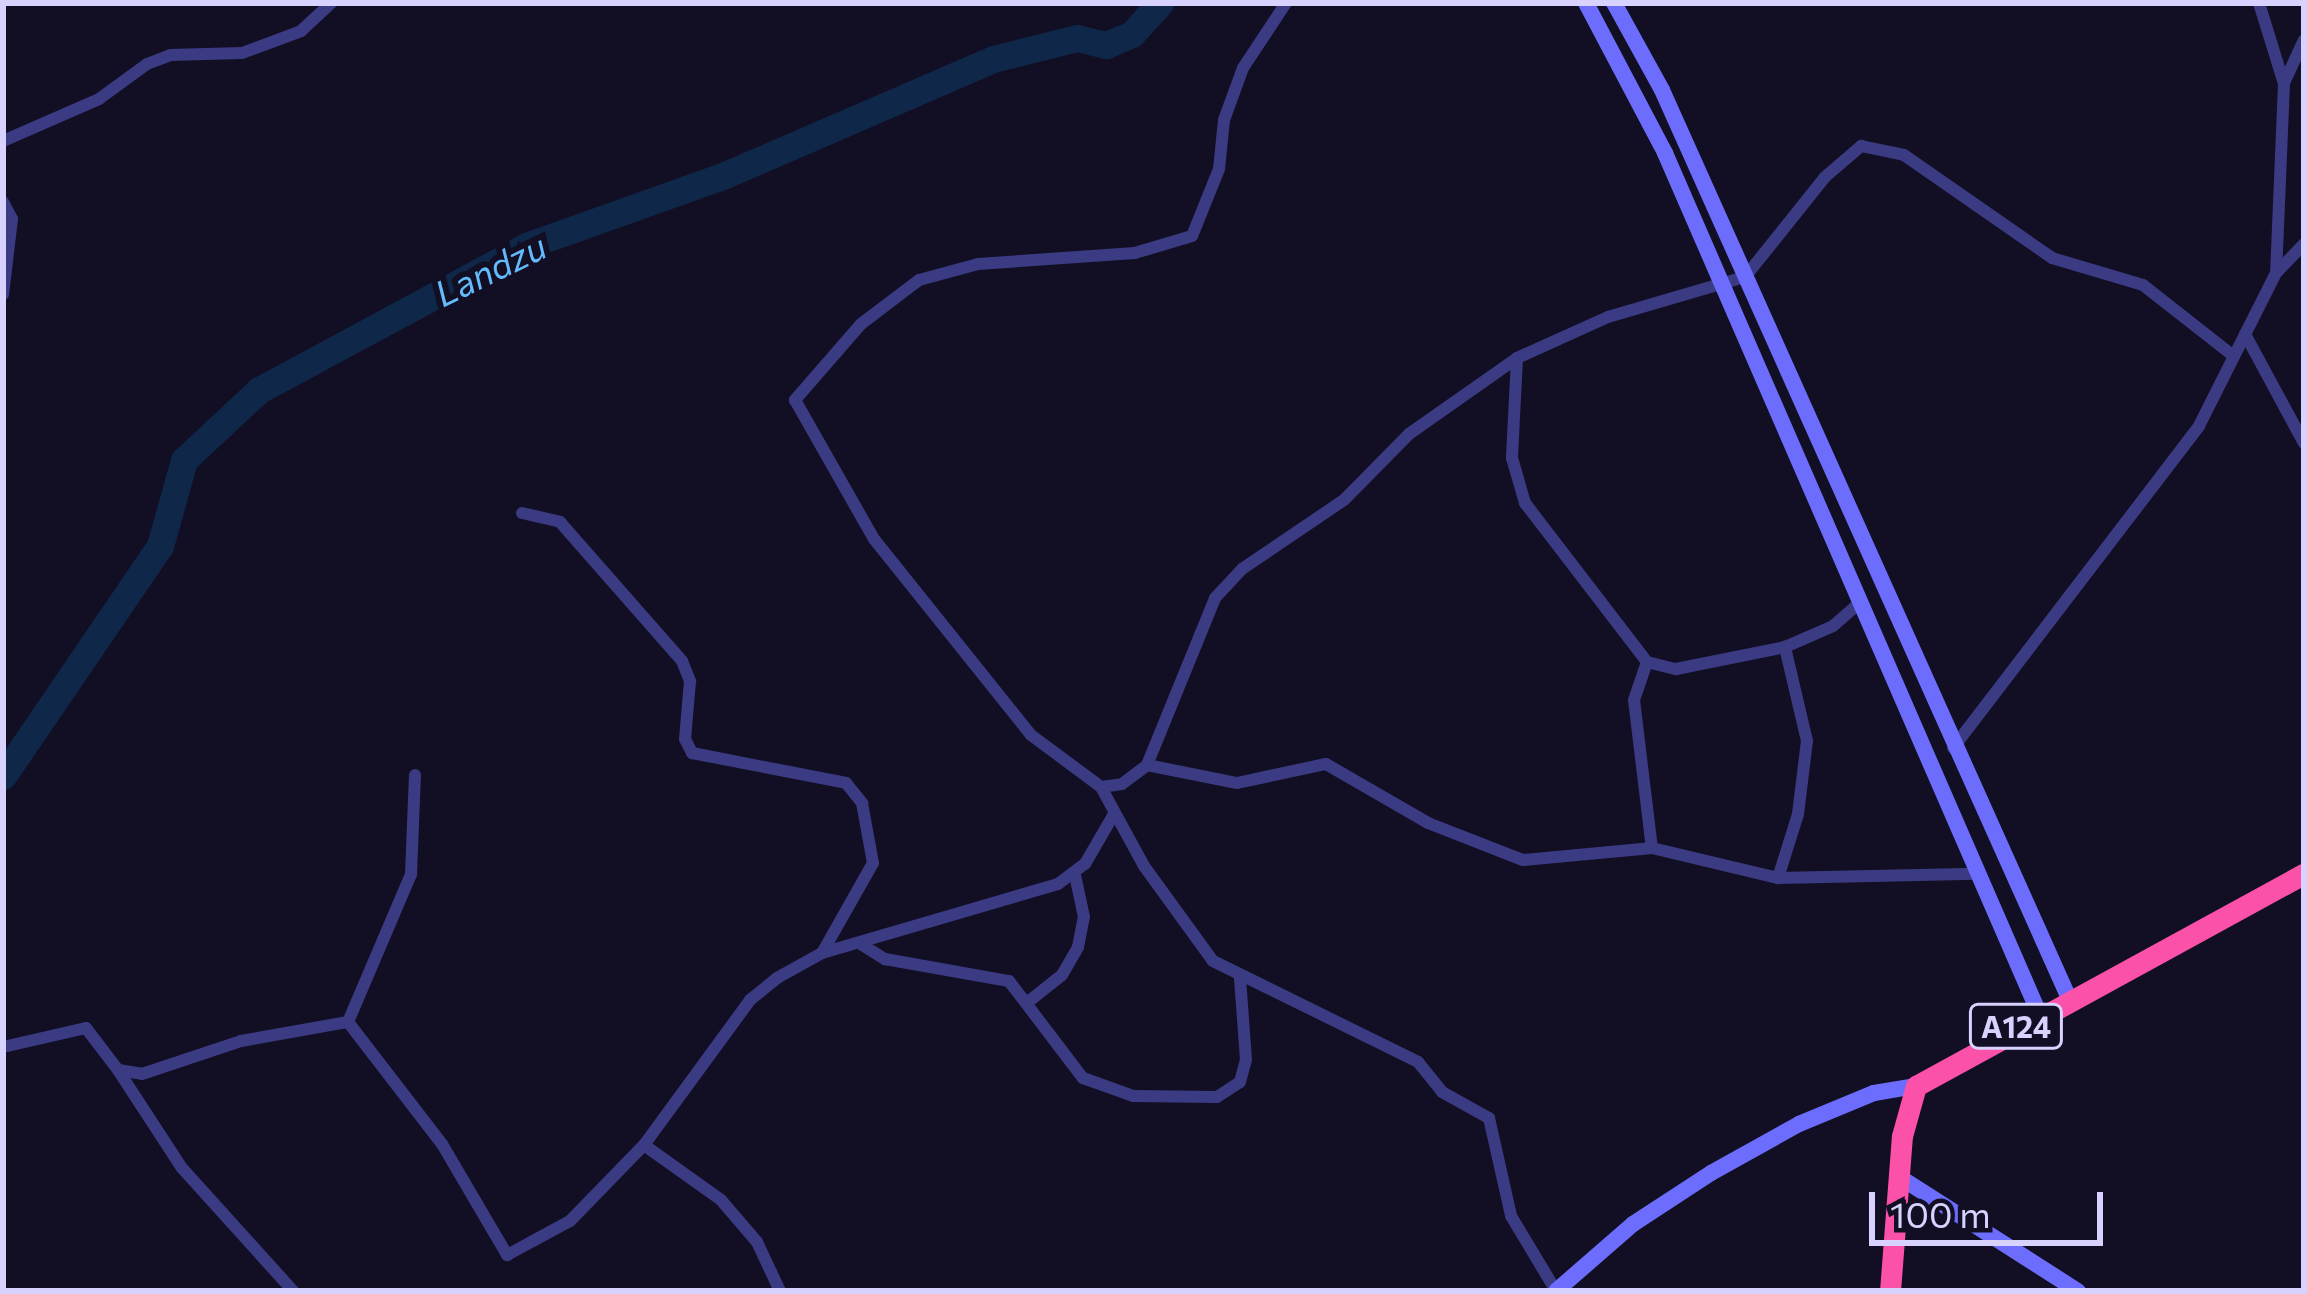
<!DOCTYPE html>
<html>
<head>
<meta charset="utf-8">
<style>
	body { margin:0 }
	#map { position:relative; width:2307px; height:1294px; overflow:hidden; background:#120f25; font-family:Commissioner,sans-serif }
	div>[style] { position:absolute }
	.river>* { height:27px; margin:-13.5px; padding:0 13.5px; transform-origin:13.5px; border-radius:13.5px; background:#0f2749 }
	.street>* { height:12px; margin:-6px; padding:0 6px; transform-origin:6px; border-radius:6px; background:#3b3b83 }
	.secondary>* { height:16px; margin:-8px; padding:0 8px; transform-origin:8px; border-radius:8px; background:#6c6dfd }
	.highway>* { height:21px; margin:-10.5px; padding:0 10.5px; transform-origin:10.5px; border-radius:10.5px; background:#fc51a9 }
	span { translate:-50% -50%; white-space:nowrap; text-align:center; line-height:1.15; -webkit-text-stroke:12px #120f25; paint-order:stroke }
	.shield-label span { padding:3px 9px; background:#120f25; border:3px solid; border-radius:9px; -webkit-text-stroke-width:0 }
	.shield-label { font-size:30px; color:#d7d3fe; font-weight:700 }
	.water-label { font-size:36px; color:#63bbfc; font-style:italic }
	.frame { position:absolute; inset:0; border:6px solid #d7d3fe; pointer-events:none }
	.scale { position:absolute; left:1869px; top:1192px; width:234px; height:54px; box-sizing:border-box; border:6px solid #d7d3fe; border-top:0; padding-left:15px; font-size:36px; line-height:42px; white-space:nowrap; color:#d7d3fe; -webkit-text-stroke:9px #120f25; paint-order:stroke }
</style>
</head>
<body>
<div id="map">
	<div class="river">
		<div style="left:3px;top:776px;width:278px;rotate:-55.7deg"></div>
		<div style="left:160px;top:546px;width:89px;rotate:-74.4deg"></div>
		<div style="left:184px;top:460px;width:103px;rotate:-43deg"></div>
		<div style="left:259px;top:390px;width:303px;rotate:-28.3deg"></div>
		<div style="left:526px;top:246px;width:211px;rotate:-19.6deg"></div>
		<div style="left:725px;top:175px;width:292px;rotate:-23.4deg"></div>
		<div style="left:993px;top:59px;width:87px;rotate:-14deg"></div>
		<div style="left:1077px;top:38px;width:30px;rotate:14deg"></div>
		<div style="left:1106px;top:45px;width:28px;rotate:-23deg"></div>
		<div style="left:1132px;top:34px;width:42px;rotate:-47.9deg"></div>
	</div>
	<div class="street">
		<div style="left:1286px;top:3px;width:78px;rotate:123.5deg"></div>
		<div style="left:1243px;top:68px;width:55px;rotate:110.1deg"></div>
		<div style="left:1224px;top:120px;width:49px;rotate:95.8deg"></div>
		<div style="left:1219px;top:169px;width:72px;rotate:111.9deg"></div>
		<div style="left:1192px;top:236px;width:59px;rotate:163.4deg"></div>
		<div style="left:1135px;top:253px;width:157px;rotate:176deg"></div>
		<div style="left:978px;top:264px;width:61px;rotate:164.8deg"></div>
		<div style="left:919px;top:280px;width:73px;rotate:142.8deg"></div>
		<div style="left:861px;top:324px;width:101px;rotate:131deg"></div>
		<div style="left:795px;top:400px;width:160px;rotate:60.4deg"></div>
		<div style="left:874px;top:539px;width:251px;rotate:51.3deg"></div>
		<div style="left:1031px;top:735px;width:87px;rotate:36.6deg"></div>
		<div style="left:1101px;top:787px;width:90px;rotate:61.4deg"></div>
		<div style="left:1144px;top:866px;width:117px;rotate:54deg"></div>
		<div style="left:1213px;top:961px;width:229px;rotate:26.2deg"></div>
		<div style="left:1418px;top:1062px;width:38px;rotate:51deg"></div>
		<div style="left:1442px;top:1092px;width:54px;rotate:29deg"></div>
		<div style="left:1489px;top:1118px;width:100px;rotate:77.3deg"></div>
		<div style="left:1511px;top:1216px;width:87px;rotate:59deg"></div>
		<div style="left:2259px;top:3px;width:85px;rotate:72.8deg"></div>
		<div style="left:2284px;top:84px;width:188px;rotate:92.4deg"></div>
		<div style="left:2284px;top:83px;width:47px;rotate:-65.1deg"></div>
		<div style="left:3px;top:141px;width:105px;rotate:-23.6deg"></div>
		<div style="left:99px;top:99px;width:59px;rotate:-36.1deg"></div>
		<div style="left:147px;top:64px;width:25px;rotate:-21deg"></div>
		<div style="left:170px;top:55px;width:72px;rotate:-1.6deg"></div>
		<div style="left:242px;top:53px;width:63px;rotate:-20.4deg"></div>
		<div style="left:301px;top:31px;width:41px;rotate:-43deg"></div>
		<div style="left:3px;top:202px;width:19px;rotate:62deg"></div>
		<div style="left:12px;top:219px;width:76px;rotate:96.8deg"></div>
		<div style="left:2245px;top:334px;width:124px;rotate:61.6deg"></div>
		<div style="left:1517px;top:358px;width:100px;rotate:92.9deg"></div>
		<div style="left:1512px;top:458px;width:47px;rotate:73.9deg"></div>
		<div style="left:1525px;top:503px;width:200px;rotate:52.5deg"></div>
		<div style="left:1647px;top:662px;width:30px;rotate:14deg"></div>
		<div style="left:1676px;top:669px;width:111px;rotate:-11.4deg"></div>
		<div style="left:1785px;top:647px;width:52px;rotate:-23.6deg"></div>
		<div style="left:1833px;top:626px;width:35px;rotate:-41deg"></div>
		<div style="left:522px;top:513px;width:39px;rotate:13deg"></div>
		<div style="left:560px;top:522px;width:185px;rotate:48.7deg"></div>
		<div style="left:682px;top:661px;width:22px;rotate:68deg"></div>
		<div style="left:690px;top:681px;width:58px;rotate:94.9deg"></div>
		<div style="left:685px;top:739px;width:16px;rotate:63deg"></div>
		<div style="left:692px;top:753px;width:157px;rotate:11deg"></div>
		<div style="left:846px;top:783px;width:26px;rotate:51deg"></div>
		<div style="left:862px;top:803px;width:61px;rotate:79.6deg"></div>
		<div style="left:873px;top:863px;width:103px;rotate:119.5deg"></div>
		<div style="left:1647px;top:662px;width:40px;rotate:108.9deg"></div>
		<div style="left:1634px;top:700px;width:149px;rotate:83.1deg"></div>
		<div style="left:1953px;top:748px;width:405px;rotate:-52.6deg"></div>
		<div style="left:2199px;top:426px;width:171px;rotate:-63.3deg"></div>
		<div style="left:2276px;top:273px;width:40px;rotate:-46deg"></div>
		<div style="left:1147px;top:765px;width:92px;rotate:11.3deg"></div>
		<div style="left:1237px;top:783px;width:91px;rotate:-12.1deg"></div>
		<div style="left:1326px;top:764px;width:118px;rotate:30deg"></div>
		<div style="left:1428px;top:823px;width:102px;rotate:21.3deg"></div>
		<div style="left:1523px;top:860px;width:130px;rotate:-5.3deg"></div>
		<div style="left:1652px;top:848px;width:130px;rotate:13.4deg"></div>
		<div style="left:1778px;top:878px;width:67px;rotate:-72.6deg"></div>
		<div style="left:1798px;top:814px;width:74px;rotate:-83deg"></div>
		<div style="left:1807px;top:741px;width:97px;rotate:-103.2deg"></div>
		<div style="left:1101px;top:787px;width:21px;rotate:-8deg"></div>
		<div style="left:1122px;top:784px;width:31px;rotate:-37deg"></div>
		<div style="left:1147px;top:765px;width:180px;rotate:-67.8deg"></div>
		<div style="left:1215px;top:598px;width:40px;rotate:-47deg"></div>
		<div style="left:1242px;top:569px;width:123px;rotate:-34.1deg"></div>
		<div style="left:1344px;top:500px;width:93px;rotate:-45.4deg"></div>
		<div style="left:1409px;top:434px;width:132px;rotate:-35.1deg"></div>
		<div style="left:1517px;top:358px;width:100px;rotate:-24.3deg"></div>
		<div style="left:1608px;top:317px;width:143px;rotate:-16.3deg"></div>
		<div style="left:1745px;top:277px;width:128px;rotate:-51.3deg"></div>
		<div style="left:1825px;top:177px;width:48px;rotate:-40.7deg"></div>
		<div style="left:1861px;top:146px;width:44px;rotate:11.8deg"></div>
		<div style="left:1904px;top:155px;width:180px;rotate:34.8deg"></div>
		<div style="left:2052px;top:258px;width:95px;rotate:16.5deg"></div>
		<div style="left:2143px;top:285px;width:112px;rotate:38.1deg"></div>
		<div style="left:1778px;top:878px;width:199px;rotate:-1.2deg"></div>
		<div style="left:859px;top:943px;width:31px;rotate:32deg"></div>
		<div style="left:885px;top:959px;width:126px;rotate:10.1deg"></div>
		<div style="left:1009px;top:981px;width:122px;rotate:52.7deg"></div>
		<div style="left:1083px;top:1078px;width:53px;rotate:19.8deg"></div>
		<div style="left:1133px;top:1096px;width:84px;rotate:0.7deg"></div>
		<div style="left:1217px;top:1097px;width:27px;rotate:-33deg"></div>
		<div style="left:1240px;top:1082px;width:23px;rotate:-75deg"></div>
		<div style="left:1246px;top:1060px;width:81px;rotate:-94.2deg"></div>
		<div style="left:1028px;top:1002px;width:43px;rotate:-38.5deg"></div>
		<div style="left:1062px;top:975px;width:32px;rotate:-60deg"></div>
		<div style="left:1078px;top:947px;width:31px;rotate:-79deg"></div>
		<div style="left:1084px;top:917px;width:43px;rotate:-102.1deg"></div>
		<div style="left:348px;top:1022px;width:161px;rotate:-66.9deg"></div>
		<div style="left:411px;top:874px;width:99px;rotate:-87.7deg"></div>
		<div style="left:3px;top:1047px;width:85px;rotate:-12.9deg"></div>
		<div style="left:86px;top:1028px;width:53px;rotate:52.7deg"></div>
		<div style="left:118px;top:1070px;width:24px;rotate:9deg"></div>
		<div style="left:142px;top:1074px;width:104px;rotate:-18.4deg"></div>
		<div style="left:241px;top:1041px;width:109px;rotate:-10.1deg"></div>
		<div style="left:348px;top:1022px;width:154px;rotate:52.4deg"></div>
		<div style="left:442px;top:1144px;width:129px;rotate:59.6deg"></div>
		<div style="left:507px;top:1255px;width:72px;rotate:-28.4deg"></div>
		<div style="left:570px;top:1221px;width:106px;rotate:-45.8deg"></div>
		<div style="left:644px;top:1145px;width:180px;rotate:-53.8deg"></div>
		<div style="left:750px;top:1000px;width:35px;rotate:-39deg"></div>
		<div style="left:777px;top:978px;width:51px;rotate:-29.1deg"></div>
		<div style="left:822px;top:953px;width:246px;rotate:-16.3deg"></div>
		<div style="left:1058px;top:884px;width:34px;rotate:-37deg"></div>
		<div style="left:1085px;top:864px;width:58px;rotate:-59.9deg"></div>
		<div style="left:118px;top:1070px;width:117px;rotate:56.9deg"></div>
		<div style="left:182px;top:1168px;width:166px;rotate:47.9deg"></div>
		<div style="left:644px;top:1145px;width:95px;rotate:35.5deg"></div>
		<div style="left:721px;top:1200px;width:55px;rotate:49.4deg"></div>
		<div style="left:757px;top:1242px;width:54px;rotate:64.9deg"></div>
	</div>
	<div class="secondary">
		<div style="left:1586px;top:3px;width:170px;rotate:62.2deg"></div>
		<div style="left:1665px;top:153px;width:938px;rotate:66.5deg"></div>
		<div style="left:1614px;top:3px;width:99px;rotate:61.1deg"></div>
		<div style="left:1662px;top:90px;width:993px;rotate:65.86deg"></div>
		<div style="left:1901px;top:1178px;width:210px;rotate:32.6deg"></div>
		<div style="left:1556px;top:1291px;width:102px;rotate:-41deg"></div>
		<div style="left:1633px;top:1224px;width:93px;rotate:-33.2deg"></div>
		<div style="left:1711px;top:1173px;width:101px;rotate:-29.1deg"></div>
		<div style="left:1799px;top:1124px;width:81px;rotate:-22.5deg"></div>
		<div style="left:1874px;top:1093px;width:43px;rotate:-9.5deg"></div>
	</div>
	<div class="highway">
		<div style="left:1890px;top:1291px;width:155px;rotate:-85.6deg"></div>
		<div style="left:1902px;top:1136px;width:52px;rotate:-74.4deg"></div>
		<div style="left:1916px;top:1086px;width:442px;rotate:-28.7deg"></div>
	</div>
	<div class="shield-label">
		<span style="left:2016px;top:1026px">A124</span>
	</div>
	<div class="water-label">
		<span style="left:490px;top:269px;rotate:-26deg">Landzu</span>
	</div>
	<div class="frame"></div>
	<div class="scale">100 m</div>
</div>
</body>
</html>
